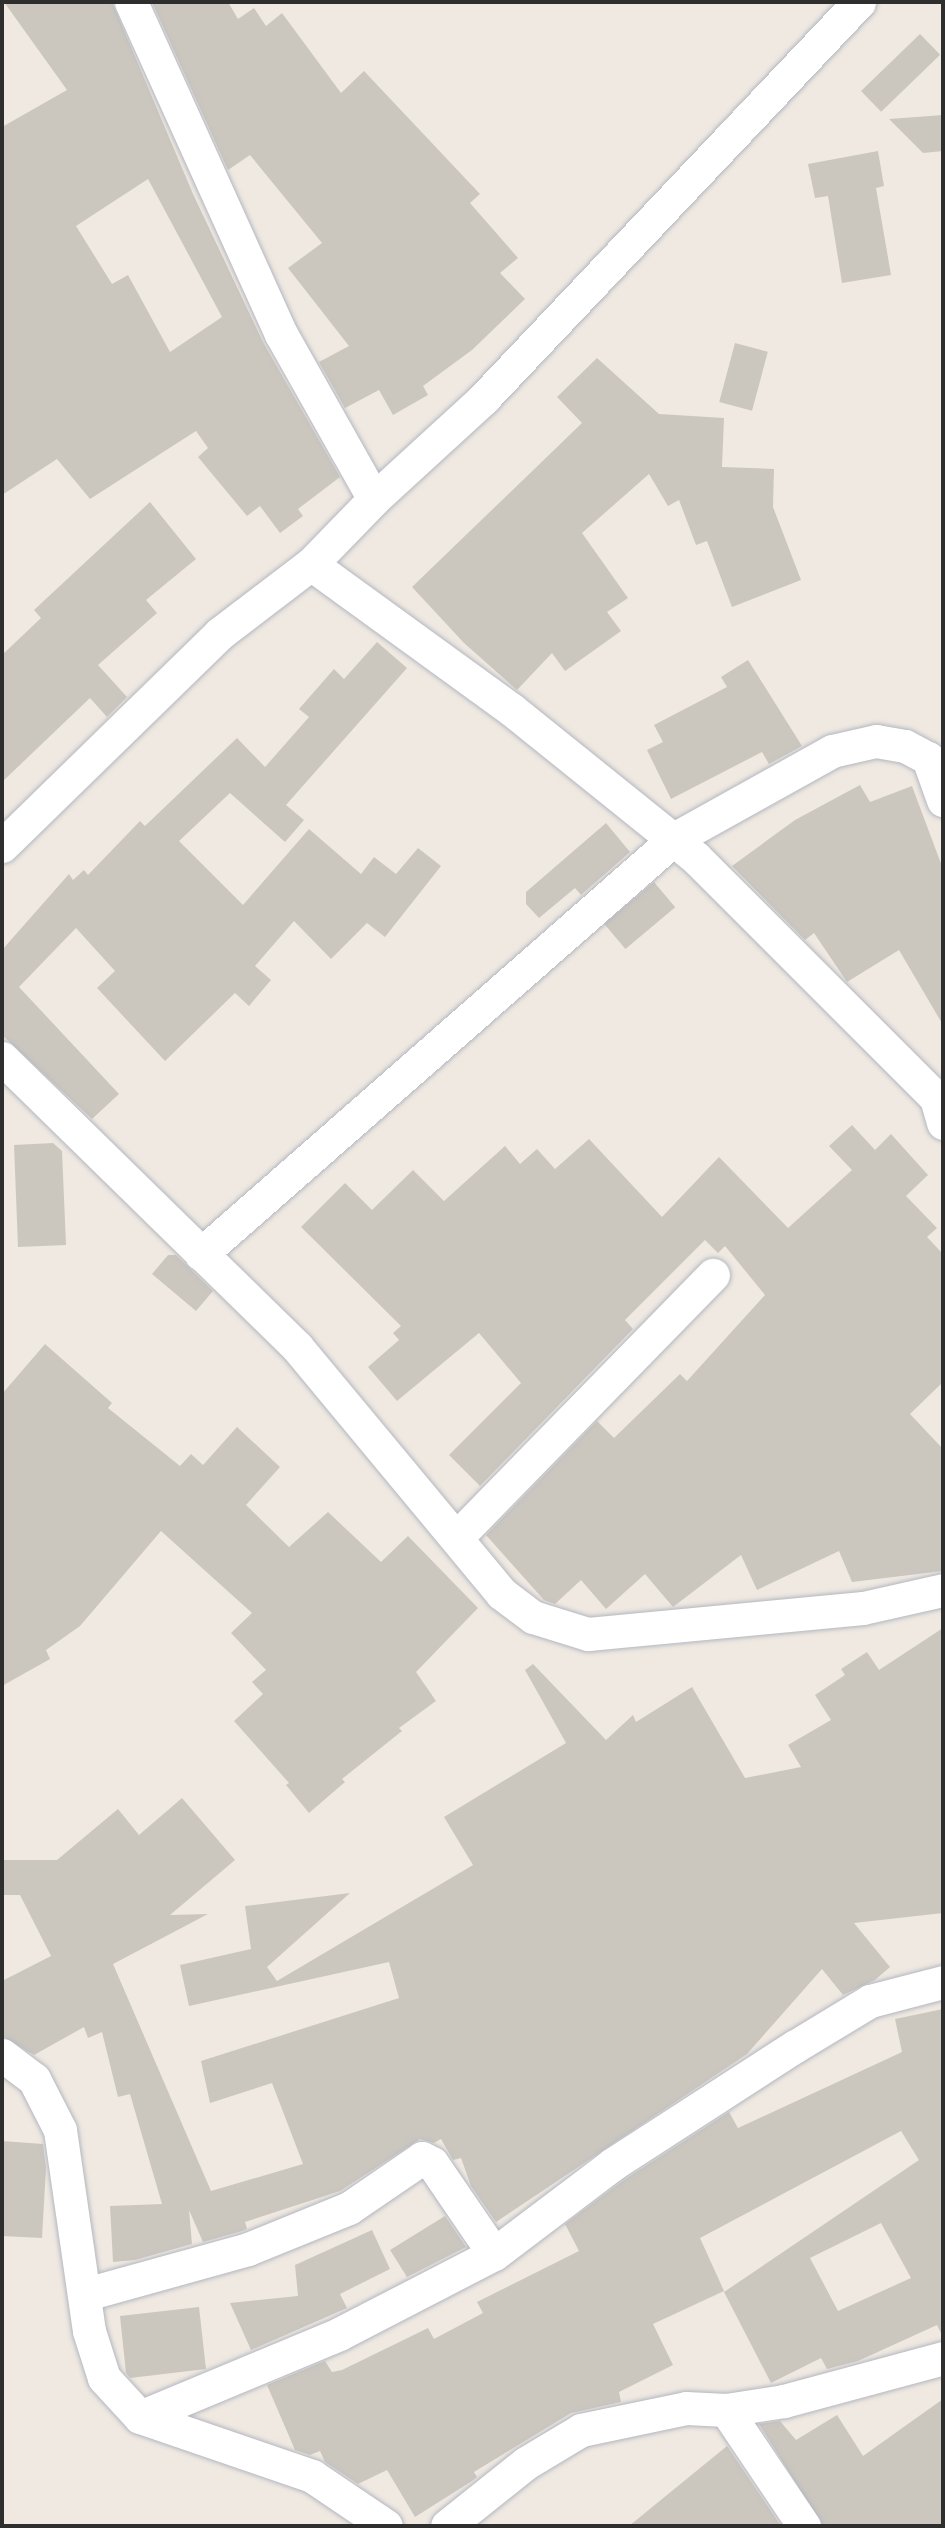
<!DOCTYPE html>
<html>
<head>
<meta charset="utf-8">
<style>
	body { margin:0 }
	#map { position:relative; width:945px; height:2528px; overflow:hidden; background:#efe9e1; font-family:Figtree,sans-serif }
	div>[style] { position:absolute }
	.building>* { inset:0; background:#cbc7bf; transform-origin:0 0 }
	.roads { filter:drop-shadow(0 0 2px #b4b7c1) drop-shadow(0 0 2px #b4b7c1) }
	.minor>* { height:33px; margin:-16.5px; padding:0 16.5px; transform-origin:16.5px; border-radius:16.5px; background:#fff }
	span { translate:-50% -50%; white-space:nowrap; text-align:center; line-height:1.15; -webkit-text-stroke:6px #fff; paint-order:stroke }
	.frame { position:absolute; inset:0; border:4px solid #2e2e2e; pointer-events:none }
</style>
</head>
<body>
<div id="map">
	<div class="building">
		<div style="clip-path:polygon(evenodd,4px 2px,112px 2px,193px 194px,263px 342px,340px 477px,298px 509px,303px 516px,280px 533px,260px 506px,247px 516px,198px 457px,208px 448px,196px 431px,90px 499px,57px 459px,2px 495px,2px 127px,67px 90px,4px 2px,148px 179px,222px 317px,170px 352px,128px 275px,112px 284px,76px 226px,148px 179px)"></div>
		<div style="clip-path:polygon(152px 2px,228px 2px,238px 19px,254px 8px,266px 26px,282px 13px,341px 93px,364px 71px,480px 194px,470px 203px,518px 258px,500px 273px,525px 299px,472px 350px,423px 386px,428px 395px,393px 415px,379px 390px,345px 408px,319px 362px,349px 346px,288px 268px,322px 243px,250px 155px,228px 170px)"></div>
		<div style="left:920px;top:34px;width:29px;height:82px;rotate:46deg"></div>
		<div style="clip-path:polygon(943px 115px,943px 151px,923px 153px,889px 119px)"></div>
		<div style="clip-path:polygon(878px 151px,884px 186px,876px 188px,891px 275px,842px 283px,828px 196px,815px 198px,808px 164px)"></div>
		<div style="left:735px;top:343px;width:34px;height:61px;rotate:15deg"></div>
		<div style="clip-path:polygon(597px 358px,659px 414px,724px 418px,722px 467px,774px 469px,773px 507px,801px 580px,732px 607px,707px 541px,696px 545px,679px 500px,668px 506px,649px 474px,582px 533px,628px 598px,607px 612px,621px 631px,565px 671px,552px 653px,517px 690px,464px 643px,412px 587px,582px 423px,557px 397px)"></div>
		<div style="clip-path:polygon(150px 502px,196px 559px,146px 600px,157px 613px,98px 665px,127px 697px,107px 717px,90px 698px,2px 782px,2px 655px,41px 618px,34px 610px)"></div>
		<div style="clip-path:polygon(377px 642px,407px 668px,286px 805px,304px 820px,285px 842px,230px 793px,179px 841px,243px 905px,309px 829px,361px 874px,374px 857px,396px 874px,418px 848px,441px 866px,385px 937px,367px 923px,331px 959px,294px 921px,255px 966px,271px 980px,249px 1006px,235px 993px,165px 1061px,97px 988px,115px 971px,76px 928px,19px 987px,119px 1094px,92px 1119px,2px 1035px,2px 950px,69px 874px,73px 880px,84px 870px,88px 875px,140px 821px,145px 826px,237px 738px,265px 767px,309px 717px,299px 709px,334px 669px,344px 679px)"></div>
		<div style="clip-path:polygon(748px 660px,802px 746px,769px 764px,762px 752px,671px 799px,647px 750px,663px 742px,654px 725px,727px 687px,721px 677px)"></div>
		<div style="clip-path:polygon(860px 785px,870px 802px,912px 786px,943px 869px,943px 1025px,899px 950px,847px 982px,814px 933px,805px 940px,732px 866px,795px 820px)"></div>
		<div style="clip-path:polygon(606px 823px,630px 852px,581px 895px,575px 888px,539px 918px,526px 904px,526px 892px)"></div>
		<div style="left:654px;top:882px;width:33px;height:65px;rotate:50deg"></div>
		<div style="clip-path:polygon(852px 1125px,875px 1150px,891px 1134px,928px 1175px,906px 1196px,937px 1228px,927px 1237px,943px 1254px,943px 1382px,910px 1414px,943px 1449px,943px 1571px,852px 1582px,839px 1551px,757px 1590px,741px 1555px,673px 1607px,645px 1574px,606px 1609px,581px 1580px,555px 1604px,544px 1600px,486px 1535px,597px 1421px,614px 1438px,680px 1374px,687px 1381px,765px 1295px,725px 1246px,718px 1253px,705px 1240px,625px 1320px,633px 1329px,480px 1486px,449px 1455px,521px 1383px,479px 1333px,397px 1401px,368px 1367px,399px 1340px,393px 1333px,401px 1326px,301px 1227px,345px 1183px,372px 1210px,413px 1170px,444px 1201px,505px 1146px,520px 1164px,537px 1149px,555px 1169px,589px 1139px,662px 1217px,719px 1157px,788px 1228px,852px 1170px,829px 1146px)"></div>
		<div style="clip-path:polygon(53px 1143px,62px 1151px,66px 1245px,18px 1247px,14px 1145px)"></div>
		<div style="clip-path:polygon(168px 1255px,176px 1255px,213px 1291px,196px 1311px,152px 1274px)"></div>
		<div style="clip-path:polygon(45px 1344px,112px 1403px,108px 1408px,180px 1466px,191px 1454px,203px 1465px,237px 1427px,280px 1467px,246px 1505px,289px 1547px,328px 1512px,381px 1562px,408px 1536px,478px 1608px,416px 1672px,436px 1701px,399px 1728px,402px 1731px,342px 1779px,345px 1782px,309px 1813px,286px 1785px,289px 1783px,234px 1721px,263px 1694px,252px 1682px,266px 1670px,231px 1633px,252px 1613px,161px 1531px,80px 1626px,46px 1650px,50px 1659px,2px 1686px,2px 1394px)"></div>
		<div style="clip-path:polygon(943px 1628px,943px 1913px,854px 1923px,890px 1967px,875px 1980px,843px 1995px,822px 1969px,747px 2054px,496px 2222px,471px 2186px,461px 2158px,453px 2160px,441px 2139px,434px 2143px,420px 2139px,340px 2191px,245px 2222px,247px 2229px,242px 2231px,203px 2242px,189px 2210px,192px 2244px,135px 2260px,113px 2262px,110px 2206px,162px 2204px,130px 2094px,118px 2097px,102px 2032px,88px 2038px,84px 2027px,34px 2055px,2px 2036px,2px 1981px,51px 1956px,20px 1895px,2px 1895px,2px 1860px,57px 1860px,118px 1809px,139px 1835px,182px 1798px,235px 1860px,170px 1915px,208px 1914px,113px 1964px,211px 2191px,303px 2164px,272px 2083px,210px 2103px,201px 2061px,399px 1998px,389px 1962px,189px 2006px,180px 1965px,251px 1949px,245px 1906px,350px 1893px,267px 1967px,277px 1981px,473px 1865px,444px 1817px,566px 1743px,525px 1670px,533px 1664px,606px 1740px,633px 1715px,636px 1722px,692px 1687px,745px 1778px,801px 1767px,788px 1745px,831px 1720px,815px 1695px,845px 1675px,841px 1669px,867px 1652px,879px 1670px)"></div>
		<div style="clip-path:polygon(evenodd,943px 2009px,943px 2337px,937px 2325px,858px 2361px,827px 2369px,821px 2358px,771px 2383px,724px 2292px,919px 2160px,901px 2131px,700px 2238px,724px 2291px,653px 2324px,673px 2365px,619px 2392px,621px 2402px,571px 2413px,474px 2472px,477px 2477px,472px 2481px,415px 2517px,387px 2470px,358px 2484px,325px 2462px,320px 2451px,310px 2455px,295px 2450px,267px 2385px,325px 2361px,332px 2372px,342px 2370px,428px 2328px,434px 2339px,483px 2313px,477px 2302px,579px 2251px,565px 2224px,624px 2180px,729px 2112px,738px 2128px,902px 2052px,895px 2019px,943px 2009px,881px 2223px,911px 2278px,838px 2311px,810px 2258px,881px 2223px)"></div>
		<div style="clip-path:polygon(2px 2141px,43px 2144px,46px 2168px,42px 2238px,2px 2236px)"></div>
		<div style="clip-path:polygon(445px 2216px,466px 2247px,407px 2277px,390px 2250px)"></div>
		<div style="clip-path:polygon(372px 2230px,390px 2269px,340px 2294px,347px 2308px,251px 2350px,230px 2303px,298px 2296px,295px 2265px)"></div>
		<div style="clip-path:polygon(199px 2307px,206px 2369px,130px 2378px,126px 2373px,120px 2316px)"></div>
		<div style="clip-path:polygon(943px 2399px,943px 2526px,823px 2526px,759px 2424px,780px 2421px,796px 2440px,837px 2415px,863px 2456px)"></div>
		<div style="clip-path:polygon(727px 2446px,781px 2526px,629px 2526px)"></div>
	</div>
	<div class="roads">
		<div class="minor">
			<div style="left:131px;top:2px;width:364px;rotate:65.7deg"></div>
			<div style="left:281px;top:334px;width:189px;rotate:60.6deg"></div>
			<div style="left:311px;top:564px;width:248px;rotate:36deg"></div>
			<div style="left:512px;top:710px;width:235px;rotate:38.8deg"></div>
			<div style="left:695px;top:857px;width:341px;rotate:45deg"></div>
			<div style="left:936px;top:1098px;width:26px;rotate:74deg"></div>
			<div style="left:2px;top:846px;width:303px;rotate:-44.3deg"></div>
			<div style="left:219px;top:634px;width:116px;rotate:-37.3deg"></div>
			<div style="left:311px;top:564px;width:91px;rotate:-45.9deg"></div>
			<div style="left:374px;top:499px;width:148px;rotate:-42.5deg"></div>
			<div style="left:483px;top:399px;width:547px;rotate:-46.56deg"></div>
			<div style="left:2px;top:1058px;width:413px;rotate:44.4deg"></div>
			<div style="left:297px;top:1347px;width:320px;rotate:50.3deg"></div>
			<div style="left:501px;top:1593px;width:40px;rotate:37deg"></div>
			<div style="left:533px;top:1617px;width:58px;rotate:17.2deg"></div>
			<div style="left:588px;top:1634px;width:276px;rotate:-5.4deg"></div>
			<div style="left:863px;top:1608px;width:82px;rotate:-12.7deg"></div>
			<div style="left:201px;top:1254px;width:629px;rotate:-41.26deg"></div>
			<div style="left:674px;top:839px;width:181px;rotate:-29.1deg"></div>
			<div style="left:832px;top:751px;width:45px;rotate:-12.8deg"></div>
			<div style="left:876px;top:741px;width:29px;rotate:10deg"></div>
			<div style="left:905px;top:746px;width:26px;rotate:28deg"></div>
			<div style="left:928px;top:758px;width:45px;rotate:70.3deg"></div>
			<div style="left:458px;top:1536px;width:365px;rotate:-45.7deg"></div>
			<div style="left:2px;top:2055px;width:40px;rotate:37deg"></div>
			<div style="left:34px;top:2079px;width:57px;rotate:63deg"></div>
			<div style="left:60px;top:2130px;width:203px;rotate:81.8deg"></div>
			<div style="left:89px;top:2331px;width:49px;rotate:72.3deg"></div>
			<div style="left:104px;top:2378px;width:53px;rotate:47.3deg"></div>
			<div style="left:140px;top:2417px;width:182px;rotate:18.9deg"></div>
			<div style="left:312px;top:2476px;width:89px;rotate:34deg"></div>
			<div style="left:86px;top:2294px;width:168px;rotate:-15.5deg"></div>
			<div style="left:248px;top:2249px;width:109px;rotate:-22.1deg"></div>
			<div style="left:349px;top:2208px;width:88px;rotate:-34.4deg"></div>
			<div style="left:422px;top:2158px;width:11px;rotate:27deg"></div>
			<div style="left:432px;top:2163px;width:110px;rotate:55.7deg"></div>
			<div style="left:726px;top:2410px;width:140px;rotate:56.1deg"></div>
			<div style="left:140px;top:2417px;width:216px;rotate:-22.6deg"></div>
			<div style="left:339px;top:2334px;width:174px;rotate:-27.3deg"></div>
			<div style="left:494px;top:2254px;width:149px;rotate:-37.1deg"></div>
			<div style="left:613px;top:2164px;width:216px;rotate:-32.9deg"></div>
			<div style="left:794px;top:2047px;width:89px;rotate:-31.2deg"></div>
			<div style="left:870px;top:2001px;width:75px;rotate:-14.6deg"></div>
			<div style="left:447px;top:2526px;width:101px;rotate:-38.6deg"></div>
			<div style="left:526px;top:2463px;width:64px;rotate:-31deg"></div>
			<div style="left:581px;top:2430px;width:107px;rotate:-11.8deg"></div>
			<div style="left:686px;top:2408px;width:40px;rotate:2.9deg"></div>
			<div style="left:726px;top:2410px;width:59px;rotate:-8.8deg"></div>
			<div style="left:784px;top:2401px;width:165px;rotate:-15.1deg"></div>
		</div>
	</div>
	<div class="frame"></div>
</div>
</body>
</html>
